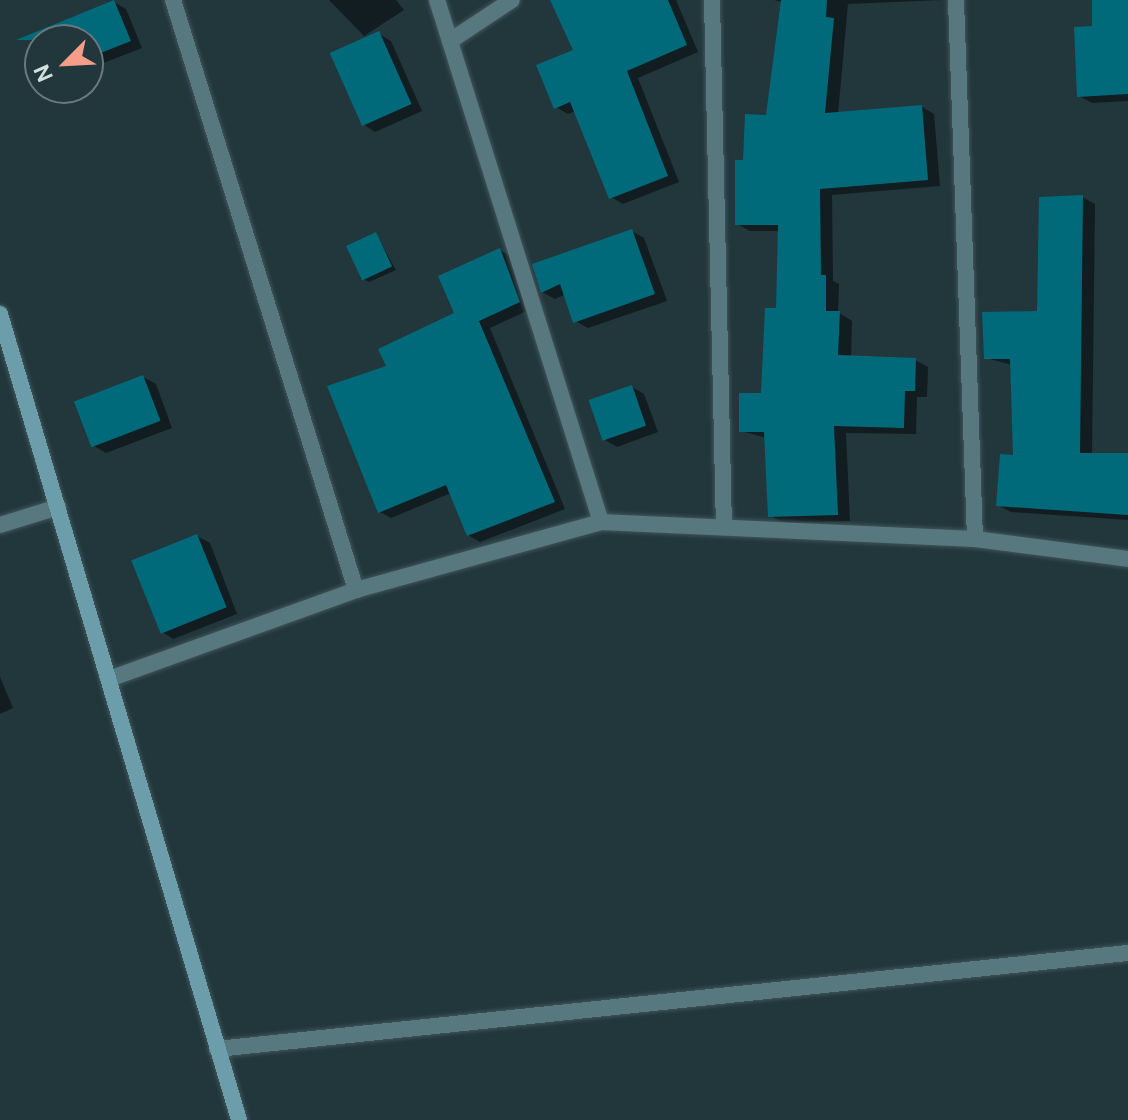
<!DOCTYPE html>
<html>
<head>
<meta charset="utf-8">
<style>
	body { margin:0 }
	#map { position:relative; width:1128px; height:1120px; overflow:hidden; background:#21373c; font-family:"DM Sans",sans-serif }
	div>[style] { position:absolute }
	.shadow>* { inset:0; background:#0007 }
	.building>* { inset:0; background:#006a7b; transform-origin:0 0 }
	.roads { filter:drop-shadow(0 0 2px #41555a) drop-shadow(0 0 2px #41555a) }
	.street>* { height:16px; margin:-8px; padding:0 8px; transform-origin:8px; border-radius:8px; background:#58787f }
	.secondary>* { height:16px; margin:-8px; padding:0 8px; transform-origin:8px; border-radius:8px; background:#6b9eaa }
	span { translate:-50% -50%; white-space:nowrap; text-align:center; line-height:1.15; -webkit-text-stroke:7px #21373c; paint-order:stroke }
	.north { position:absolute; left:24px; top:24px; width:80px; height:80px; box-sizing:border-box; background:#21373c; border:2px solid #687a7e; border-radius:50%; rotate:246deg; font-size:22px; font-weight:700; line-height:32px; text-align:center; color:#d2dfe2 }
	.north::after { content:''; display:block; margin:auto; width:28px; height:36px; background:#f49e8a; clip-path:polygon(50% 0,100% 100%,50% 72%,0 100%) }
</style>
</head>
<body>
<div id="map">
	<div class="shadow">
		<div style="clip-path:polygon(329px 0,396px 0,404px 10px,364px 36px)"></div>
		<div style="clip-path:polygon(568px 0,676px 0,698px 52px,638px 78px,679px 182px,623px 204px,611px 197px,576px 111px,568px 114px,556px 107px,575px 51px)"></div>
		<div style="clip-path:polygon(774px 0,942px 0,848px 4px,838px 114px,922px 107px,934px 114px,940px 186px,832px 195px,833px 281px,839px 284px,838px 312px,852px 321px,851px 357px,915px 360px,928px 367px,927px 397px,917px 397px,916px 434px,846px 433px,850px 521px,783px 523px,770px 515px,767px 438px,741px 431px,763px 395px,778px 310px,780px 231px,750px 231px,737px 224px,744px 162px,768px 117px,783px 2px)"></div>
		<div style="clip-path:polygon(1094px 0,1128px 0,1128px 101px,1092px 103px,1079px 96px,1094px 28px)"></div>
		<div style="clip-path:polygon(114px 2px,126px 9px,142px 48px,88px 69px,88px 40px,55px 40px)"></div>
		<div style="clip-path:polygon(379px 34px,391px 41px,422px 111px,375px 132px,363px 124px)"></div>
		<div style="clip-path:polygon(1082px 197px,1095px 204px,1092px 455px,1128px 455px,1128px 520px,1011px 512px,998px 505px,1015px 457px,1012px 365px,986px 358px,1039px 313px)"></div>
		<div style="clip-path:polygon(632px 231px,644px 238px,667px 301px,588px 328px,575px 321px,564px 295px,555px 299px,542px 292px)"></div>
		<div style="clip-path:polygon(376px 234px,396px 270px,369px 282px,363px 279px)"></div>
		<div style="clip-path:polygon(500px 250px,512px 257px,531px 309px,490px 328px,565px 509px,480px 542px,468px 535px,451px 493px,391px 518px,380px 512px,389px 368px,457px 314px)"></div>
		<div style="clip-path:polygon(143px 377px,156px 384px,172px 428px,106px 453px,94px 446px)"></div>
		<div style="clip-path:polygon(632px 387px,644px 394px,658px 432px,617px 447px,605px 440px)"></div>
		<div style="clip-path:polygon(197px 536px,210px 543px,237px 614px,173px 639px,161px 631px)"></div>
		<div style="clip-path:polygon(0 677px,13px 708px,0 714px)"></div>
	</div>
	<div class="building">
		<div style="clip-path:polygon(114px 0,131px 41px,88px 58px,88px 40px,16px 40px)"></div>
		<div style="clip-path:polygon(550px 0,668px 0,687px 45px,627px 71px,668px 176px,609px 199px,570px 102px,554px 109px,536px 65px,573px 50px)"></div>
		<div style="clip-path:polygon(781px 0,827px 0,826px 17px,834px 18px,825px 113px,922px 105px,928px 180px,820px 189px,821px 275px,826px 275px,826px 311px,840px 311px,838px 355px,916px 358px,915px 391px,905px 391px,904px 428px,834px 426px,838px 515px,768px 517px,764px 432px,739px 432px,739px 393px,761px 393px,765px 308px,776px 308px,778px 225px,735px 225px,735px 160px,743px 160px,745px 114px,766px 115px)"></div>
		<div style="clip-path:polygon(1092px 0,1128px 0,1128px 94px,1077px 97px,1074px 27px,1092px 26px)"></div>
		<div style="left:379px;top:31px;width:80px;height:54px;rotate:66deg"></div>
		<div style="clip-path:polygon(1083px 195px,1080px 453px,1128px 453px,1128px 515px,996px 506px,1000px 454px,1013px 455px,1010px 359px,984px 359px,982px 312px,1037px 311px,1039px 197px)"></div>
		<div style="clip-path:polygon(632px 229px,655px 294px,573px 323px,560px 284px,541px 293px,532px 264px)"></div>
		<div style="left:376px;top:232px;width:38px;height:33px;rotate:65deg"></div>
		<div style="clip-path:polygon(500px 248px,520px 302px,479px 321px,555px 502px,467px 536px,446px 485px,378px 513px,327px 386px,386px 366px,378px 349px,454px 313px,438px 276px)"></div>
		<div style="left:143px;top:375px;width:49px;height:74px;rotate:69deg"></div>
		<div style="left:632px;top:385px;width:43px;height:46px;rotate:71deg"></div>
		<div style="left:197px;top:534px;width:79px;height:71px;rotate:68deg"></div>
	</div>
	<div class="roads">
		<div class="street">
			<div style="left:173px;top:0;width:618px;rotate:72.77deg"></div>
			<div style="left:437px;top:0;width:547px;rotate:72.56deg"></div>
			<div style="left:712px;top:0;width:527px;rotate:88.7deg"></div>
			<div style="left:956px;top:0;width:539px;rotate:87.98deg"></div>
			<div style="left:450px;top:41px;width:74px;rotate:-33.5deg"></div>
			<div style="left:0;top:525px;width:61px;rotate:-17.2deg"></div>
			<div style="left:109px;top:679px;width:263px;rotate:-19.8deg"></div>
			<div style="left:356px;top:590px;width:254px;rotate:-15.5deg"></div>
			<div style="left:601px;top:522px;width:374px;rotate:2.6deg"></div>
			<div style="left:975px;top:539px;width:154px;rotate:7.4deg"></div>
			<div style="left:217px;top:1049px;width:916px;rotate:-6.02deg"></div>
		</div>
		<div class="secondary">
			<div style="left:0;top:314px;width:841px;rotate:73.48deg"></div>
		</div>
	</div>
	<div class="north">N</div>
</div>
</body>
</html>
